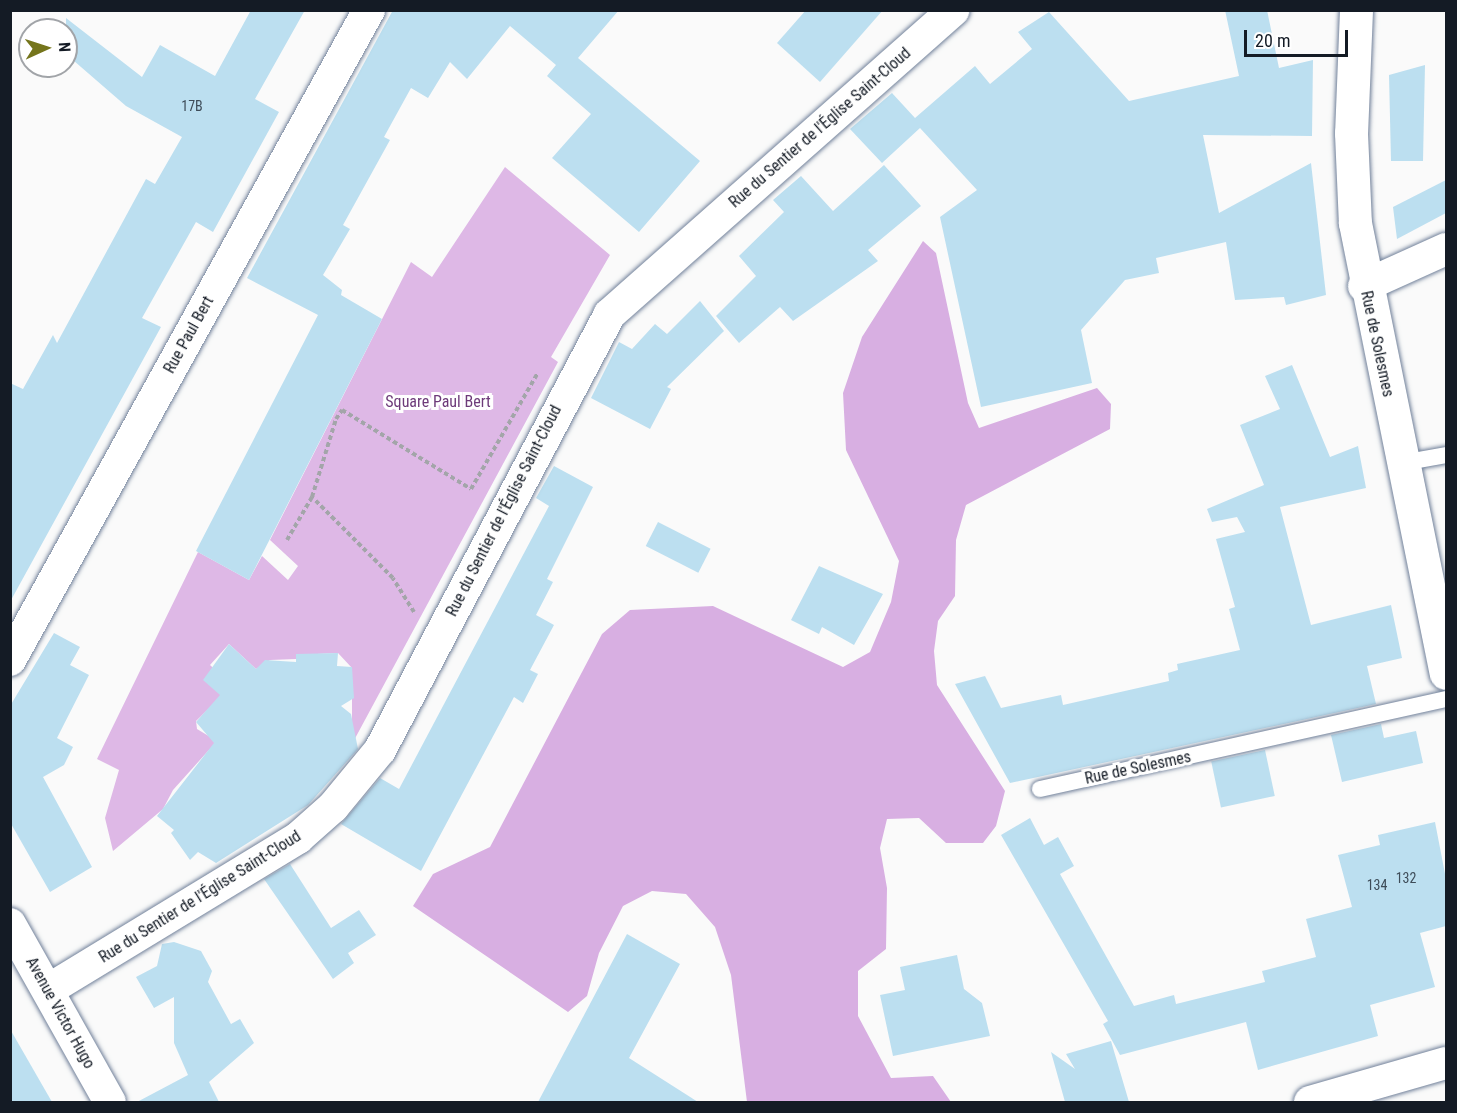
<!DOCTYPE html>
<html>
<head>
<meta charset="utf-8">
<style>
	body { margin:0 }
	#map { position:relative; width:1457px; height:1113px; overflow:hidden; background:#fafafa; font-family:"Roboto Condensed",sans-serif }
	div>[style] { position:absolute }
	.green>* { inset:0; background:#deb8e6 }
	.forest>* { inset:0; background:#d8afe2 }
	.building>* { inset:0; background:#bcdff0; transform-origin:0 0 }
	.path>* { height:4px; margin-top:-2px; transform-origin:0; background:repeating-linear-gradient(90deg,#a3a5a9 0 4.5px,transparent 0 7.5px) }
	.roads { filter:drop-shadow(0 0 2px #71819a) drop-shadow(0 0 2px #71819a) }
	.service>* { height:16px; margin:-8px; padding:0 8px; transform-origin:8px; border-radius:8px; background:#fff }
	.minor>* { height:32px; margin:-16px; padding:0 16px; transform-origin:16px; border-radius:16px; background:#fff }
	.secondary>* { height:33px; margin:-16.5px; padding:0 16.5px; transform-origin:16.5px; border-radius:16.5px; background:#fff }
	span { translate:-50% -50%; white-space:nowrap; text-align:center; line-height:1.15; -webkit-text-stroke:6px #fff; paint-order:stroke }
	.number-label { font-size:14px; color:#3e4c58 }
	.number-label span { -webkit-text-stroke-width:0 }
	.street-label { font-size:16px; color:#141b25 }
	.park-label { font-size:16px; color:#6d3a79 }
	.frame { position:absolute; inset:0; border:12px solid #141b25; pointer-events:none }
	.north { position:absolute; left:18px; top:18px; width:60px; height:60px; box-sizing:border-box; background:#fff; border:2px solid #a1a4a8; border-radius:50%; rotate:87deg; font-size:16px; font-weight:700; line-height:24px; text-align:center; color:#141b25 }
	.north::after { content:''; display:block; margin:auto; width:21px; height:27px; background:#75751c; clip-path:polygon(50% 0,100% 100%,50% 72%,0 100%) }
	.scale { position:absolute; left:1244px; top:30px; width:104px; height:27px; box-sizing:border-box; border:3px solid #141b25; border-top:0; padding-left:8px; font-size:18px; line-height:21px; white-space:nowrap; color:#141b25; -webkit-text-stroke:4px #fff; paint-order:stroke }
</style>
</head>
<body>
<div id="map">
	<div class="green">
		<div style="clip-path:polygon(505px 167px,610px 255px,551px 357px,558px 362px,352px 744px,352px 668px,338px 653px,296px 655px,296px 659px,270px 660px,256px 669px,229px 644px,210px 665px,232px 686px,196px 721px,197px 729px,217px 741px,173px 790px,163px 809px,113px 851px,105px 818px,119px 770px,97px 759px,198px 552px,249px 580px,262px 556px,288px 580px,298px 566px,270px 540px,411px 262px,432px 277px)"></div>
	</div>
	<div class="forest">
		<div style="clip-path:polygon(923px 241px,936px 253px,968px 403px,979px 428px,1097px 388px,1111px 404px,1110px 429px,966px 505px,956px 540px,955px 596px,938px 621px,934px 651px,937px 685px,1005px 791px,996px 826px,983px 843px,946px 843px,919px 818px,887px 819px,880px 848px,887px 888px,886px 949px,858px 971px,858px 1016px,891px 1078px,933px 1076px,951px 1102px,747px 1102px,731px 975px,715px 927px,686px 894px,652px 891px,623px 906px,599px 953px,587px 996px,568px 1012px,413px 906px,433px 874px,490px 847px,602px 634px,630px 610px,713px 606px,843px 667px,870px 652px,891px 602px,899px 561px,846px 450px,843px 393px,862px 337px)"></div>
	</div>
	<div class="building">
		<div style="clip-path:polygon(251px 10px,305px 10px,255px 99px,279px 112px,213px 232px,196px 222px,142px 318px,161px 327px,10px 602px,10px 383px,23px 389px,53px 335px,57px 343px,146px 179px,155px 184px,182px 137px,126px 106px,66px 54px,66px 18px,142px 77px,160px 45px,215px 76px)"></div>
		<div style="clip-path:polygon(393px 10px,619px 10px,578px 58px,700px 161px,639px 232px,552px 158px,591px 114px,547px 76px,556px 65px,510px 26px,467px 79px,450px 62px,428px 98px,411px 88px,384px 137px,390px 140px,343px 225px,350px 229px,323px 275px,342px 290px,341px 295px,382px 319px,249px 580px,196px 551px,318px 315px,247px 278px)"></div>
		<div style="clip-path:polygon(806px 10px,883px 10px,820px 82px,777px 43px)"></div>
		<div style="clip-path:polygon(1225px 10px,1267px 10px,1279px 68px,1313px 60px,1312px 136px,1203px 135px,1219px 213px,1311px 163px,1326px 295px,1286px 305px,1284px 297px,1235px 300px,1226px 242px,1156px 258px,1159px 273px,1125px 280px,1081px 330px,1092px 383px,981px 407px,940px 217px,977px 190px,920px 128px,882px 163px,850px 129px,892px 93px,915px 118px,975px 66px,990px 84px,1032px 49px,1018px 32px,1049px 12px,1129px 101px,1239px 76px)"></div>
		<div style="clip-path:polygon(1425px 65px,1423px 161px,1391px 161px,1389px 75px)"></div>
		<div style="clip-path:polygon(884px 165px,921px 206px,868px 250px,878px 261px,793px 321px,780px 307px,739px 343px,716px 316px,756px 276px,739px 256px,784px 212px,773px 200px,801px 176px,833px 211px)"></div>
		<div style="clip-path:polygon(1446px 180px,1446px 213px,1397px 239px,1393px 207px)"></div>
		<div style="clip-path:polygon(700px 301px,724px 331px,667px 387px,671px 389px,650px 429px,591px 398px,619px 342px,632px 349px,655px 324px,667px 334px)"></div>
		<div style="clip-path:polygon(1292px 365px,1330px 457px,1358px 446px,1366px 488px,1280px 507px,1311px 625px,1391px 605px,1402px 658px,1367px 666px,1376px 704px,1010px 783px,955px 684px,985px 676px,1001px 708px,1061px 695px,1063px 705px,1169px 681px,1168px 673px,1178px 670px,1177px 664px,1240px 650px,1229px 609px,1235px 607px,1216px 539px,1245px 532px,1237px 517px,1212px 522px,1207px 509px,1264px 485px,1240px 425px,1280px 409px,1265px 376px)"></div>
		<div style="clip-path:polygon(554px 466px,593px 487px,547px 579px,553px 582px,536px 615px,554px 625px,530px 670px,538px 674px,523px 703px,514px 697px,421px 871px,341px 824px,380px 778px,399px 789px,549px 506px,536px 498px)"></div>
		<div style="left:658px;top:522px;width:59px;height:27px;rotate:27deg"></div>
		<div style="clip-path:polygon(819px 566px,883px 594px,854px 645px,822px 627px,819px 634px,791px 620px)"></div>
		<div style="clip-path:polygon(54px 633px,80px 647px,70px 665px,89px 675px,57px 738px,73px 747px,64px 765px,43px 777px,92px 867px,50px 892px,10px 822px,10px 706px)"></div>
		<div style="clip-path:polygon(229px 644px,256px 669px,265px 660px,296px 662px,296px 654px,338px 653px,337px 666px,352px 667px,354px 698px,341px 706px,351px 714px,358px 749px,308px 805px,216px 863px,198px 852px,190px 860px,171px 833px,174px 830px,157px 816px,214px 743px,196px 722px,220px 695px,203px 680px)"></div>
		<div style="clip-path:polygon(1381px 724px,1384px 738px,1416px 731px,1423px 763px,1342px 782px,1331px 735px)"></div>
		<div style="left:1265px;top:750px;width:47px;height:55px;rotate:78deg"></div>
		<div style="clip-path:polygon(1030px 818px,1044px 845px,1058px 837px,1074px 866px,1060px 874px,1134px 1006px,1174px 995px,1176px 1004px,1265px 982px,1262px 971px,1316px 957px,1306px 919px,1352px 907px,1338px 855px,1380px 845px,1378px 835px,1435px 822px,1446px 879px,1446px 926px,1420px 933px,1435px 987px,1370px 1005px,1378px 1036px,1258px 1070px,1246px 1022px,1120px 1055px,1103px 1024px,1108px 1021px,1001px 835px)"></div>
		<div style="clip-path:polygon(290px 864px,331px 928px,359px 910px,376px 935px,348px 953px,354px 963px,333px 979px,264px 879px)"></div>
		<div style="clip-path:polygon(627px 934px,680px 964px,629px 1058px,698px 1102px,538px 1102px)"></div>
		<div style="clip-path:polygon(174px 942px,201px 951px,212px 971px,208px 982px,231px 1024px,240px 1019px,254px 1043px,209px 1082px,219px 1102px,137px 1102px,188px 1075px,174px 1043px,174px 997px,154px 1008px,136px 977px,157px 966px,162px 944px)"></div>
		<div style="clip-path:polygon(957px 955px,964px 989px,982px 1003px,990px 1036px,893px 1056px,880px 995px,905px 990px,900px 967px)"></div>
		<div style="clip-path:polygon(10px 1029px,52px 1102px,10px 1102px)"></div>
		<div style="clip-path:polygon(1111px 1041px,1129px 1102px,1065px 1102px,1051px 1052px,1075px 1069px,1066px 1054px)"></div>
	</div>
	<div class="path">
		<div style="left:287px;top:540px;width:50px;rotate:-59.8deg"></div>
		<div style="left:414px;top:612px;width:40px;rotate:-122deg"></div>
		<div style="left:393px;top:578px;width:115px;rotate:-135deg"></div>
		<div style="left:312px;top:497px;width:82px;rotate:-72.9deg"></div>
		<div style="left:336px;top:419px;width:11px;rotate:-56deg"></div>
		<div style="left:342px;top:410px;width:151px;rotate:31.5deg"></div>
		<div style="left:471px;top:489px;width:133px;rotate:-60.1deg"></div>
	</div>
	<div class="roads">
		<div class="service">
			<div style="left:1402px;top:463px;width:45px;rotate:-10.3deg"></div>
			<div style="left:1040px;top:789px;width:416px;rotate:-12.5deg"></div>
		</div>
		<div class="minor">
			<div style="left:1364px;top:286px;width:90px;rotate:-24.3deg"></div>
			<div style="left:10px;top:660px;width:743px;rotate:-61.09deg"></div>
			<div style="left:10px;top:924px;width:204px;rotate:60.7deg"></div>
			<div style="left:48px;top:990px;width:293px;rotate:-31.3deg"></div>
			<div style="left:298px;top:838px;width:47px;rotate:-41.5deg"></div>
			<div style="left:333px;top:807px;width:74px;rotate:-50.5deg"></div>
			<div style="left:380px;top:750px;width:492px;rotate:-62.2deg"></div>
			<div style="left:609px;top:315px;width:460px;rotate:-41.5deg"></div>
			<div style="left:1310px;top:1102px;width:141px;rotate:-16deg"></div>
		</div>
		<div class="secondary">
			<div style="left:1356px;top:10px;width:123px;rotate:92.3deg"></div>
			<div style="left:1351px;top:133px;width:90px;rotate:87.5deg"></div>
			<div style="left:1355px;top:223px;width:459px;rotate:78.6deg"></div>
		</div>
	</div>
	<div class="number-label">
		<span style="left:192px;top:106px">17B</span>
		<span style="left:1406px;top:878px">132</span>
		<span style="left:1377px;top:885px">134</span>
	</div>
	<div class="street-label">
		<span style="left:820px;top:128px;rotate:-41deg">Rue du Sentier de l'Église Saint-Cloud</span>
		<span style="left:189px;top:335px;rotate:-61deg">Rue Paul Bert</span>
		<span style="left:1377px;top:344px;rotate:78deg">Rue de Solesmes</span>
		<span style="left:504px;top:511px;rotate:-63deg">Rue du Sentier de l'Église Saint-Cloud</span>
		<span style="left:1138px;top:768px;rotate:-12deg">Rue de Solesmes</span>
		<span style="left:200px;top:897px;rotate:-32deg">Rue du Sentier de l'Église Saint-Cloud</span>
		<span style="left:60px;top:1013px;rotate:61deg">Avenue Victor Hugo</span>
	</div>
	<div class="park-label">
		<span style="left:438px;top:402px">Square Paul Bert</span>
	</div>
	<div class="frame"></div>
	<div class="north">N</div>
	<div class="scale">20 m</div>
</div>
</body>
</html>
